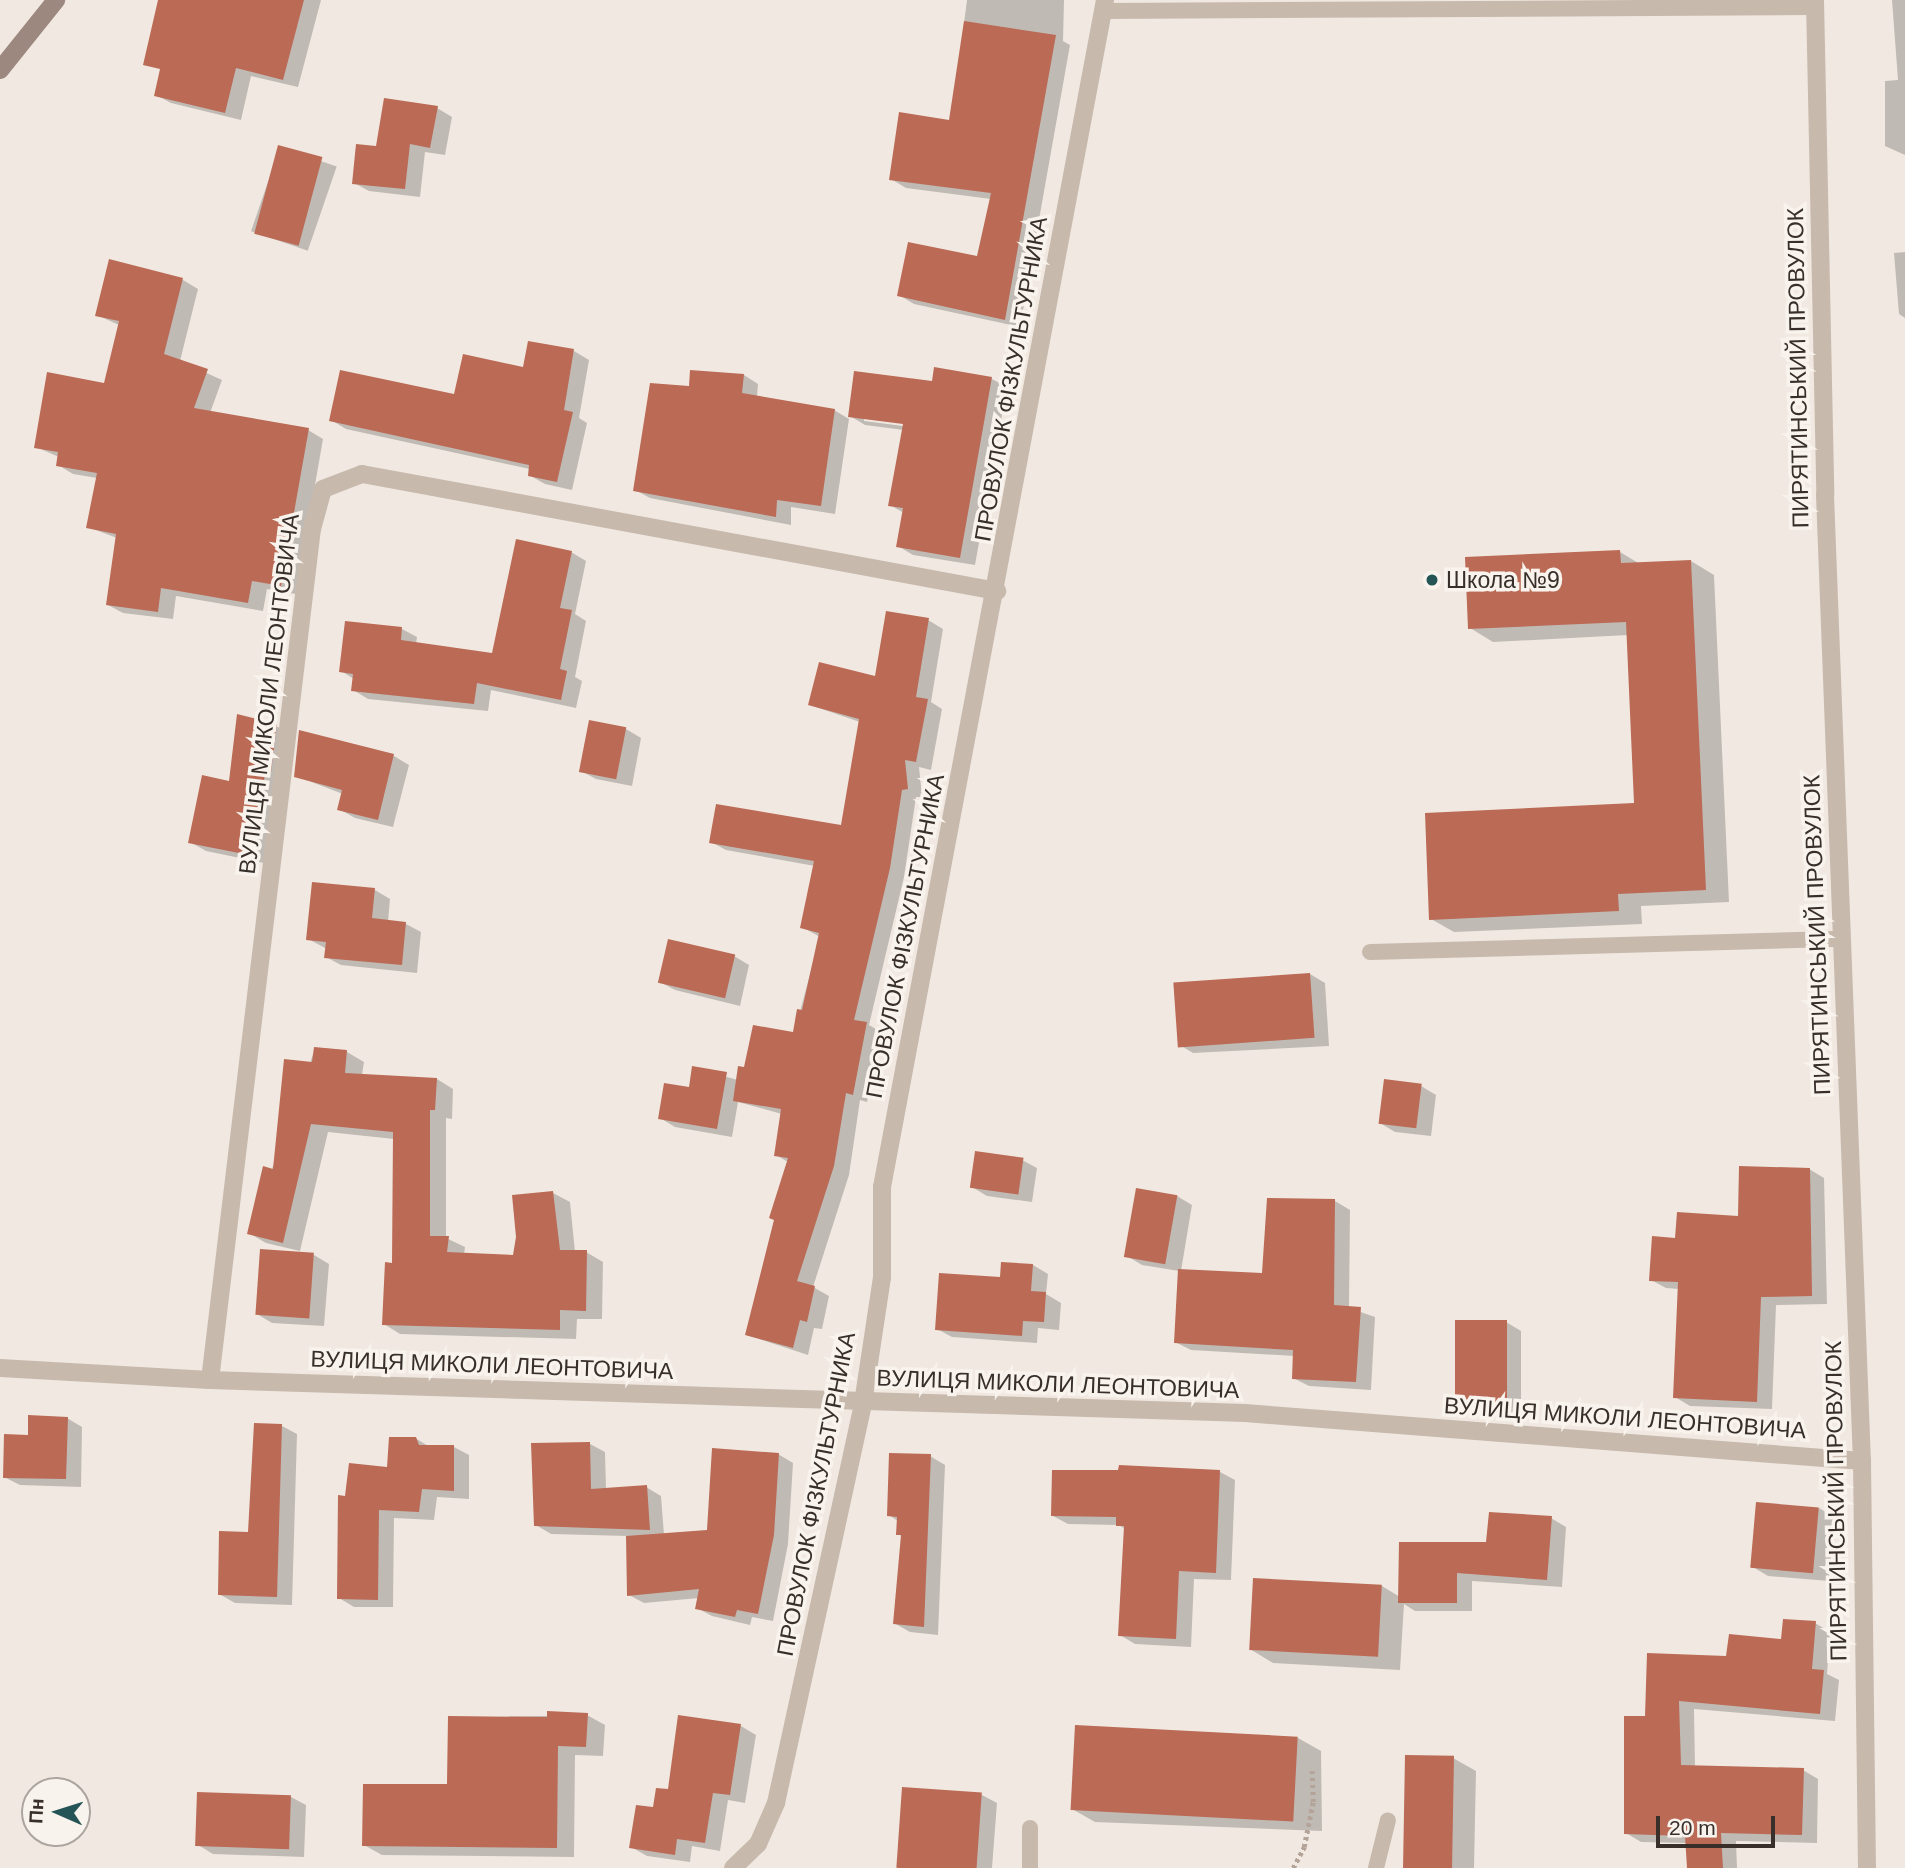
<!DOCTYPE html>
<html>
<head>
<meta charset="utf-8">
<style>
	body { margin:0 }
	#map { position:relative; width:1905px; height:1868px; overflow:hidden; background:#f1e9e1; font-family:Helvetica,sans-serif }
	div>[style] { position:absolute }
	.shadow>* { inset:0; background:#0003; transform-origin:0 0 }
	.building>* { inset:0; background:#ba6a55; transform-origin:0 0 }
	.path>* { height:4.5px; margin-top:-2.25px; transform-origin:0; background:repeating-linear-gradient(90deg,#b4a398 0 3.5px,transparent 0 7px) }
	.lane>* { height:16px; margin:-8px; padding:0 8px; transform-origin:8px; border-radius:8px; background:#c8b9ad }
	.street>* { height:18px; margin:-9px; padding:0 9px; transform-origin:9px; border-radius:9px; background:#c8b9ad }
	.secondary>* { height:18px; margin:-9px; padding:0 9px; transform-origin:9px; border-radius:9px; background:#9c887f }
	.dots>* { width:19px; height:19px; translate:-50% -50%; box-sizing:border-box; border:4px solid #f9f3ed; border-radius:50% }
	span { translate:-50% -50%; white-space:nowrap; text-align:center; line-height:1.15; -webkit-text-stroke:7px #f9f3ed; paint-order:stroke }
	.street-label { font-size:23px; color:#382f2b }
	.poi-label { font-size:23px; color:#382f2b }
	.left { translate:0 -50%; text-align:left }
	.north { position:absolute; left:21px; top:1777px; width:70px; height:70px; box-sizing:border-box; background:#f9f3ed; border:2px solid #aca59f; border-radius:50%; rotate:273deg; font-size:19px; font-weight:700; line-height:28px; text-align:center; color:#382f2b }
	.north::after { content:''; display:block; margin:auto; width:24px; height:32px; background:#245455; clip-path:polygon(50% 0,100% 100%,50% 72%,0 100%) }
	.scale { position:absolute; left:1656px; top:1816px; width:119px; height:32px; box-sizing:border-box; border:4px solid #382f2b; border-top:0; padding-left:9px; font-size:21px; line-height:24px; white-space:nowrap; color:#382f2b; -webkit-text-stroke:5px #f9f3ed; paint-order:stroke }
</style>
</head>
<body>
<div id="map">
	<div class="shadow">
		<div style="clip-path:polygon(238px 0,321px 0,298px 87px,251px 76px,241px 120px,171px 103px,156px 95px)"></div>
		<div style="clip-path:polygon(967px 0,1064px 0,1063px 41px,1070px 45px,1020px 327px,914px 304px,899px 295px,979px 258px,991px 199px,906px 188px,891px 179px,951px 122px)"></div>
		<div style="clip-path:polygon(1892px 0,1905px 0,1905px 155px,1885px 146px,1885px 81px,1898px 80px)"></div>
		<div style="clip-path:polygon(437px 108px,452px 117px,445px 155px,425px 152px,420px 197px,369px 191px,354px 183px,377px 148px)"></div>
		<div style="left:280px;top:147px;width:60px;height:89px;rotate:19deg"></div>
		<div style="clip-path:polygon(1905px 252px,1905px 318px,1899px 314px,1894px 253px)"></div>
		<div style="clip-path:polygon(110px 262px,183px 280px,198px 289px,180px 361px,222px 380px,210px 413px,308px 430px,323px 439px,296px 594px,267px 589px,263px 611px,176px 596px,173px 619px,123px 613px,108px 605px,117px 538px,88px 527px,97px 478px,73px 474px,58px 465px,59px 457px,36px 447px,106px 385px,119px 325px,97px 315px)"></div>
		<div style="clip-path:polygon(574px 351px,589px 360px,579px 418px,587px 423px,572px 490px,545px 484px,529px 475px,530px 469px,346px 429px,331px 420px,455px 396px)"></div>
		<div style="clip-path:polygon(evenodd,936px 369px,992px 379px,1007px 387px,975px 565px,913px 555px,898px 546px,904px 513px,890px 505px,904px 430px,865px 425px,850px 416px,933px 383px,936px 369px,864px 418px,912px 424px,911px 427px,864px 421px,864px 418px)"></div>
		<div style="clip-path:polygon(744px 375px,758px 384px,757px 397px,834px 410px,849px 419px,835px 514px,791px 507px,791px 525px,650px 498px,635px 490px,690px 388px)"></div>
		<div style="clip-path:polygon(571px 552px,586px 561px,575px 614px,586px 621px,575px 677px,582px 681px,576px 708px,491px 690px,488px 711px,368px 699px,353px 690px,354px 679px,341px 671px,402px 629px,417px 637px,416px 644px,494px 655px)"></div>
		<div style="clip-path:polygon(1620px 552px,1640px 564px,1691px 561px,1714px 575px,1729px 902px,1641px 906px,1642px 924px,1454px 932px,1431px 919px,1636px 805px,1628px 635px,1493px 642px,1470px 628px)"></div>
		<div style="clip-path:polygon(928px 620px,943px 629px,931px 702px,942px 709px,931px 770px,919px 767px,922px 797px,916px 797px,904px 877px,869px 1025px,881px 1032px,867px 1102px,860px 1100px,849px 1175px,813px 1287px,829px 1296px,822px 1329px,814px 1328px,808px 1355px,747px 1335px,788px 1162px,776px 1155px,782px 1114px,738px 1102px,732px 1137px,675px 1127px,660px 1118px,690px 1089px,694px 1068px,738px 1080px,746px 1069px,794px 1034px,820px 937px,802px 927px,815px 866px,726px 850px,711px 842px,843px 827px,860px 722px,810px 705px,876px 678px)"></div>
		<div style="clip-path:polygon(276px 726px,292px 735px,264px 863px,206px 851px,190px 842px)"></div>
		<div style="clip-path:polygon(626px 729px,641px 738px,632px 786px,596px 779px,581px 771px)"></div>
		<div style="clip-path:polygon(301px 732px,394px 756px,409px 765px,393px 827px,355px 818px,339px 809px,343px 794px,296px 776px)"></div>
		<div style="clip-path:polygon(375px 890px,390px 899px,388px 922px,406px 924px,421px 932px,417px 973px,341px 965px,326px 957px,327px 949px,308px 939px)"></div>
		<div style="clip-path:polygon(734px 956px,749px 965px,740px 1006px,675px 990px,660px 982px)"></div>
		<div style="clip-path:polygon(1310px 974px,1325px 983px,1329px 1046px,1193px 1053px,1178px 1044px)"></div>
		<div style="clip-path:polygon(315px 1049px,347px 1052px,364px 1062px,362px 1075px,437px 1079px,453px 1089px,452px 1119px,446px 1118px,446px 1238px,465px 1247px,464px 1254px,514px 1257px,553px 1193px,570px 1202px,575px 1252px,586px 1252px,603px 1262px,602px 1319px,577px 1319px,576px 1339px,400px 1334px,384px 1324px,393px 1265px,394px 1139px,328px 1132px,300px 1251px,266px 1243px,249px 1233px)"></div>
		<div style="clip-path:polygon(1421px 1086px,1436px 1095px,1431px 1136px,1395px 1132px,1380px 1123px)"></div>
		<div style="clip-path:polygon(1022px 1160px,1037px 1168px,1032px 1202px,987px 1196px,972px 1187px)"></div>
		<div style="clip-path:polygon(1809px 1169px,1824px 1178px,1827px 1304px,1776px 1305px,1772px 1409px,1690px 1406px,1675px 1397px,1679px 1289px,1666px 1288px,1651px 1280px,1676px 1240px,1740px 1218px)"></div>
		<div style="clip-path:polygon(1138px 1190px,1177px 1196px,1192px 1205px,1181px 1271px,1264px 1275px,1335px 1201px,1350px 1210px,1349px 1308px,1375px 1317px,1371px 1390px,1309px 1386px,1293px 1378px,1295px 1356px,1191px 1350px,1175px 1342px,1179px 1271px,1142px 1265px,1127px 1256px)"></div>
		<div style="clip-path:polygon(314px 1255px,329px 1264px,324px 1326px,272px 1323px,257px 1314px)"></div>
		<div style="clip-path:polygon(1033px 1265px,1048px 1274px,1046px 1294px,1061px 1303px,1059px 1330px,1038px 1328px,1037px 1343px,952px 1337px,937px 1329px,1002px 1279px)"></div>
		<div style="clip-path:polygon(1506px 1322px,1521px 1331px,1521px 1413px,1472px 1413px,1457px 1404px)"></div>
		<div style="clip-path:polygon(67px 1418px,82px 1427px,81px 1487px,20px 1485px,4px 1477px,29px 1437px)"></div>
		<div style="clip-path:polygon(282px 1426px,297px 1434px,292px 1605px,235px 1603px,219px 1594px,250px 1533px)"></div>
		<div style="clip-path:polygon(415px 1438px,430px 1447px,454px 1447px,469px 1455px,469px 1499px,437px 1497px,434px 1520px,394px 1518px,393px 1607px,354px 1607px,339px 1598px,346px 1498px,389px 1469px)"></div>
		<div style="clip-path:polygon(590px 1444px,605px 1452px,606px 1489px,646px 1487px,661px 1496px,664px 1535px,709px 1532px,778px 1454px,793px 1463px,788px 1544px,773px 1621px,752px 1617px,750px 1625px,712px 1616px,697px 1608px,699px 1598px,644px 1603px,629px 1595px,628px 1536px,551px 1534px,536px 1525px)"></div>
		<div style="clip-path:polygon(930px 1456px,945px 1465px,938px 1635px,910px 1632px,894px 1623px,903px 1537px,898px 1534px,898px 1521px,889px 1515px)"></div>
		<div style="clip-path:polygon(1220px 1472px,1235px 1480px,1231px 1580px,1194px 1579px,1191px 1647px,1135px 1644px,1120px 1635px,1126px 1529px,1118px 1525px,1068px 1524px,1053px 1516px)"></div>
		<div style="clip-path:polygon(1819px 1508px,1834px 1517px,1829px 1581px,1768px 1576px,1753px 1567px)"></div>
		<div style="clip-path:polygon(1551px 1518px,1566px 1527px,1562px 1587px,1472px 1581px,1472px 1611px,1415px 1611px,1404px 1604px,1400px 1670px,1273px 1663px,1250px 1649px,1382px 1586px,1400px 1597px,1488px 1544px)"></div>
		<div style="clip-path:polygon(1815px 1623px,1830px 1632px,1827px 1674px,1839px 1680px,1835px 1721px,1694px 1709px,1695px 1768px,1803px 1770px,1818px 1779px,1817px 1843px,1736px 1841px,1737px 1868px,1688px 1868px,1687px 1843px,1641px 1842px,1626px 1833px,1646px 1717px,1728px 1658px,1783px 1641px)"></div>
		<div style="clip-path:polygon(587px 1715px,605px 1725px,603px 1756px,575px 1755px,574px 1857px,382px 1855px,364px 1845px,449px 1786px,450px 1718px)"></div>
		<div style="clip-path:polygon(741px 1726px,756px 1735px,745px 1803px,728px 1800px,720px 1851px,692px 1846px,690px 1862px,647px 1856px,631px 1847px,669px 1791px)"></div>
		<div style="clip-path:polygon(1298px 1738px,1321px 1751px,1322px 1831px,1095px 1822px,1072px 1809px)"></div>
		<div style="clip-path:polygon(1453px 1758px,1476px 1771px,1474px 1868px,1403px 1868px)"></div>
		<div style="clip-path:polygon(982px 1795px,997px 1803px,992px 1868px,898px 1868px)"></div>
		<div style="clip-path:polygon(291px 1797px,306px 1805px,304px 1857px,213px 1854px,198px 1845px)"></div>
	</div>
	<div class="building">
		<div style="clip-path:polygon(158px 0,304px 0,283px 80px,236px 68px,225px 113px,154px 96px,160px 69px,143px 65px)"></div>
		<div style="clip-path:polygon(964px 21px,1056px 35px,1005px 320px,897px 296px,908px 242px,977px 256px,991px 193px,889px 180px,899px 112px,949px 120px)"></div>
		<div style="clip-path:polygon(384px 98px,438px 106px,430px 148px,410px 144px,405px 189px,352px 184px,356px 144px,376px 146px)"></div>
		<div style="left:278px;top:145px;width:46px;height:92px;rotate:15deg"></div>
		<div style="clip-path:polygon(109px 259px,183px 278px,164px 354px,208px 369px,194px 408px,309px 428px,281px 586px,252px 581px,248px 603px,161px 588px,158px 612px,106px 605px,116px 534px,86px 528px,97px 473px,56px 466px,58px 452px,34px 448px,47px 372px,104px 383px,119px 321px,95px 316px)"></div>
		<div style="clip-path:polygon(528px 341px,574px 349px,564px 410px,573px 412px,557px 482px,528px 476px,529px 465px,329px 421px,340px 370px,454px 394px,463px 354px,523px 367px)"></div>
		<div style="clip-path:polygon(934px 367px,992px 377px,960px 558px,896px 547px,903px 508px,888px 506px,903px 424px,848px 417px,854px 371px,932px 381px)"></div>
		<div style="clip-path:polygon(690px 370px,744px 374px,742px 393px,835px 409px,821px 506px,777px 500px,776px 517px,633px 491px,650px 383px,689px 386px)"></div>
		<div style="clip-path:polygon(516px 539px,572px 551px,560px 608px,572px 610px,560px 669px,567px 671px,561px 700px,477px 683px,474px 704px,351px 691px,353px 674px,339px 672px,345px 621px,402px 627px,401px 640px,492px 653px)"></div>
		<div style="clip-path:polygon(1620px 550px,1621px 563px,1691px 560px,1706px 890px,1618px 894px,1619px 911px,1429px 920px,1425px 813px,1634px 803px,1626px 622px,1468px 629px,1465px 557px)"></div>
		<div style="clip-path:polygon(886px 611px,929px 618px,916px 697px,928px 699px,916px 762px,905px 760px,908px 789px,902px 790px,890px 868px,854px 1020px,867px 1022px,853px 1095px,846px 1093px,834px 1166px,797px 1281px,815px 1286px,807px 1322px,800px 1320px,793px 1348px,745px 1335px,774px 1220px,769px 1218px,788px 1158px,774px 1156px,781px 1109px,733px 1101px,738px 1066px,744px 1067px,753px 1025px,793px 1032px,797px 1009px,802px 1010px,819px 933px,800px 928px,814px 861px,709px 843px,716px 804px,841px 825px,859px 719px,808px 705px,819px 662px,875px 676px)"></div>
		<div style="clip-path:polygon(237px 714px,277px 724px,271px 772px,266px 770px,249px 855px,188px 843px,202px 775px,229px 781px)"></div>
		<div style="left:589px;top:720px;width:38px;height:53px;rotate:11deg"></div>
		<div style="clip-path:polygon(299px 730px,394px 754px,378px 820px,337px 810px,342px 790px,294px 777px)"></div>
		<div style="clip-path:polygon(312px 882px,375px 888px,372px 918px,406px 922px,402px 965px,324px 958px,326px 942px,306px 940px)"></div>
		<div style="left:668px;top:939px;width:69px;height:45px;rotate:13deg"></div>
		<div style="left:1310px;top:973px;width:65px;height:137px;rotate:86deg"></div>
		<div style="clip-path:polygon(314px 1047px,347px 1050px,345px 1073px,437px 1078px,435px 1110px,430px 1110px,430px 1236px,449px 1236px,447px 1252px,513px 1255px,516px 1237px,512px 1195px,553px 1191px,560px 1250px,587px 1250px,586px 1311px,560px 1310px,560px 1330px,382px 1325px,385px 1262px,392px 1263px,393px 1132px,311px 1124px,283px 1243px,247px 1234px,263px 1166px,273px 1169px,284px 1059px,312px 1062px)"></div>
		<div style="clip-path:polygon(692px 1066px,727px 1072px,717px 1129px,658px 1119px,664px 1083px,689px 1087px)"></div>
		<div style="left:1384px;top:1079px;width:38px;height:45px;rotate:7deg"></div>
		<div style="left:975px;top:1151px;width:49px;height:37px;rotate:8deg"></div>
		<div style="clip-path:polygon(1739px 1166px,1810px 1168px,1812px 1296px,1761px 1297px,1757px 1402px,1673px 1398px,1678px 1282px,1649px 1281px,1652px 1236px,1675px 1238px,1677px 1212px,1738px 1216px)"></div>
		<div style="left:1136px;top:1188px;width:42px;height:70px;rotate:10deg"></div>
		<div style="clip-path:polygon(1267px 1198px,1335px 1199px,1334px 1305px,1361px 1307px,1356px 1382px,1292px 1379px,1293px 1350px,1174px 1343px,1178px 1269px,1262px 1273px)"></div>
		<div style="left:260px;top:1249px;width:54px;height:66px;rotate:4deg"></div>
		<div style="clip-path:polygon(1001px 1262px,1033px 1264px,1031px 1291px,1046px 1292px,1044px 1322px,1023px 1321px,1022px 1336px,935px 1330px,939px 1273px,1000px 1277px)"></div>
		<div style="left:1455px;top:1320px;width:52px;height:85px"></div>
		<div style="clip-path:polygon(28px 1415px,68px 1417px,66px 1479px,3px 1478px,4px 1434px,28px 1435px)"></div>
		<div style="clip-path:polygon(254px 1423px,282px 1424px,277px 1597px,218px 1595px,219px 1531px,248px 1532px)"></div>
		<div style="clip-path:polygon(389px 1437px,416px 1437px,419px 1445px,454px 1445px,454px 1491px,422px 1489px,419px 1512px,379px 1510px,378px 1600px,337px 1599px,338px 1495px,345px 1496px,349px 1463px,387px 1467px)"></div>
		<div style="clip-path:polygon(590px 1442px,591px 1489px,647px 1485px,650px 1530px,534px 1526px,531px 1443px)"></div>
		<div style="clip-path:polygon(712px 1448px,779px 1453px,774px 1535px,758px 1614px,737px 1610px,735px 1617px,695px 1609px,699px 1589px,627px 1596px,626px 1536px,707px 1530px)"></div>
		<div style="clip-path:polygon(889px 1453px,931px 1454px,924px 1627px,893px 1624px,901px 1535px,896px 1535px,897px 1517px,887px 1516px)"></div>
		<div style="clip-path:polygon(1119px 1465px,1220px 1470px,1216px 1573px,1179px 1571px,1176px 1639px,1118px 1636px,1124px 1526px,1116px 1526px,1116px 1517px,1051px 1516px,1052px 1470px,1118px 1470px)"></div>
		<div style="left:1756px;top:1502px;width:63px;height:66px;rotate:5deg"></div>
		<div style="clip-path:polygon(1489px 1512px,1552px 1516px,1547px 1580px,1457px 1573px,1457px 1603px,1398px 1603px,1399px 1542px,1486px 1542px)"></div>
		<div style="left:1253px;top:1578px;width:129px;height:72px;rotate:3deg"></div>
		<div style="clip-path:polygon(1783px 1619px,1816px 1621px,1812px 1669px,1824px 1670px,1820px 1714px,1679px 1701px,1681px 1765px,1804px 1768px,1802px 1835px,1721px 1833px,1723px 1868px,1687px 1868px,1685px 1836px,1624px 1834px,1624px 1716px,1645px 1716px,1647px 1653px,1726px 1656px,1729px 1634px,1781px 1639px)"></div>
		<div style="clip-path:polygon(547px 1711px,588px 1713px,586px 1747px,558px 1746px,557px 1848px,362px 1846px,363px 1784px,447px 1784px,448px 1716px,547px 1717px)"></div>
		<div style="clip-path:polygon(678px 1715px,741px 1724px,730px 1795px,713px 1793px,705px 1843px,677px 1839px,675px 1855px,629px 1848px,636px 1805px,653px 1807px,656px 1788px,668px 1789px)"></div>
		<div style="left:1075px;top:1725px;width:223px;height:85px;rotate:3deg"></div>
		<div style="left:1405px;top:1755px;width:49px;height:113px;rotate:1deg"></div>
		<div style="left:902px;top:1787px;width:80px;height:81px;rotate:4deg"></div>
		<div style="left:197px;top:1792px;width:94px;height:54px;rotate:2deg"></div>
	</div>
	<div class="path">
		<div style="left:1293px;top:1868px;width:24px;rotate:-62deg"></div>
		<div style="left:1304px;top:1847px;width:46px;rotate:-78.7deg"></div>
		<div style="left:1313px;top:1802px;width:31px;rotate:-92deg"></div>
	</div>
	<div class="lane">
		<div style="left:1103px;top:11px;width:712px;rotate:-0.32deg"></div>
		<div style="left:1370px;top:952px;width:472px;rotate:-1.6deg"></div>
		<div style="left:1030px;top:1868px;width:40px;rotate:-90deg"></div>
		<div style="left:1376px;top:1868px;width:49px;rotate:-76deg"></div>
	</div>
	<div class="street">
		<div style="left:1815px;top:0;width:495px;rotate:88.8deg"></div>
		<div style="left:1825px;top:495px;width:967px;rotate:87.81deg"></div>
		<div style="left:1862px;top:1461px;width:407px;rotate:89.3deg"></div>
		<div style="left:0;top:1368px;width:210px;rotate:3.3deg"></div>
		<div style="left:210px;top:1380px;width:1036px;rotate:1.83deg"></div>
		<div style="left:1245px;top:1413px;width:619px;rotate:4.45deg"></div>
		<div style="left:210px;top:1380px;width:857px;rotate:-83.17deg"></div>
		<div style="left:312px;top:529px;width:41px;rotate:-74.6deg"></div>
		<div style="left:323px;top:489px;width:42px;rotate:-21deg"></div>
		<div style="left:362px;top:474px;width:646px;rotate:10.44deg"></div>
		<div style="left:733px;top:1868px;width:35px;rotate:-44deg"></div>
		<div style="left:758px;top:1844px;width:45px;rotate:-66.3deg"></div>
		<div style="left:776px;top:1803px;width:409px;rotate:-77.7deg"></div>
		<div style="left:863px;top:1403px;width:126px;rotate:-81.4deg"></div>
		<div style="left:882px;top:1278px;width:91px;rotate:-90deg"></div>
		<div style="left:882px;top:1187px;width:1208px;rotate:-79.36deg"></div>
	</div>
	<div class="secondary">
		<div style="left:0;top:70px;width:90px;rotate:-51.3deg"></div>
	</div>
	<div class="dots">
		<div style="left:1432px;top:580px;background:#245455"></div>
	</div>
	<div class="street-label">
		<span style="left:1798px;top:368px;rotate:-91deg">ПИРЯТИНСЬКИЙ ПРОВУЛОК</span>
		<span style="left:1011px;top:379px;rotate:-80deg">ПРОВУЛОК ФІЗКУЛЬТУРНИКА</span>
		<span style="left:269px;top:694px;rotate:-83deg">ВУЛИЦЯ МИКОЛИ ЛЕОНТОВИЧА</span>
		<span style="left:1817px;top:935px;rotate:-92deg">ПИРЯТИНСЬКИЙ ПРОВУЛОК</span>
		<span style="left:905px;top:936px;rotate:-79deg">ПРОВУЛОК ФІЗКУЛЬТУРНИКА</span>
		<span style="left:492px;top:1365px;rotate:2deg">ВУЛИЦЯ МИКОЛИ ЛЕОНТОВИЧА</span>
		<span style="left:1058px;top:1384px;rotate:2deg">ВУЛИЦЯ МИКОЛИ ЛЕОНТОВИЧА</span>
		<span style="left:1625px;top:1418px;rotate:4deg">ВУЛИЦЯ МИКОЛИ ЛЕОНТОВИЧА</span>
		<span style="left:816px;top:1494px;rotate:-79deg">ПРОВУЛОК ФІЗКУЛЬТУРНИКА</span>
		<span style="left:1836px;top:1501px;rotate:-91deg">ПИРЯТИНСЬКИЙ ПРОВУЛОК</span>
	</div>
	<div class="poi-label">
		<span class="left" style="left:1446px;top:580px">Школа №9</span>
	</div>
	<div class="north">Пн</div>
	<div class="scale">20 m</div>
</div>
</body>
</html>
